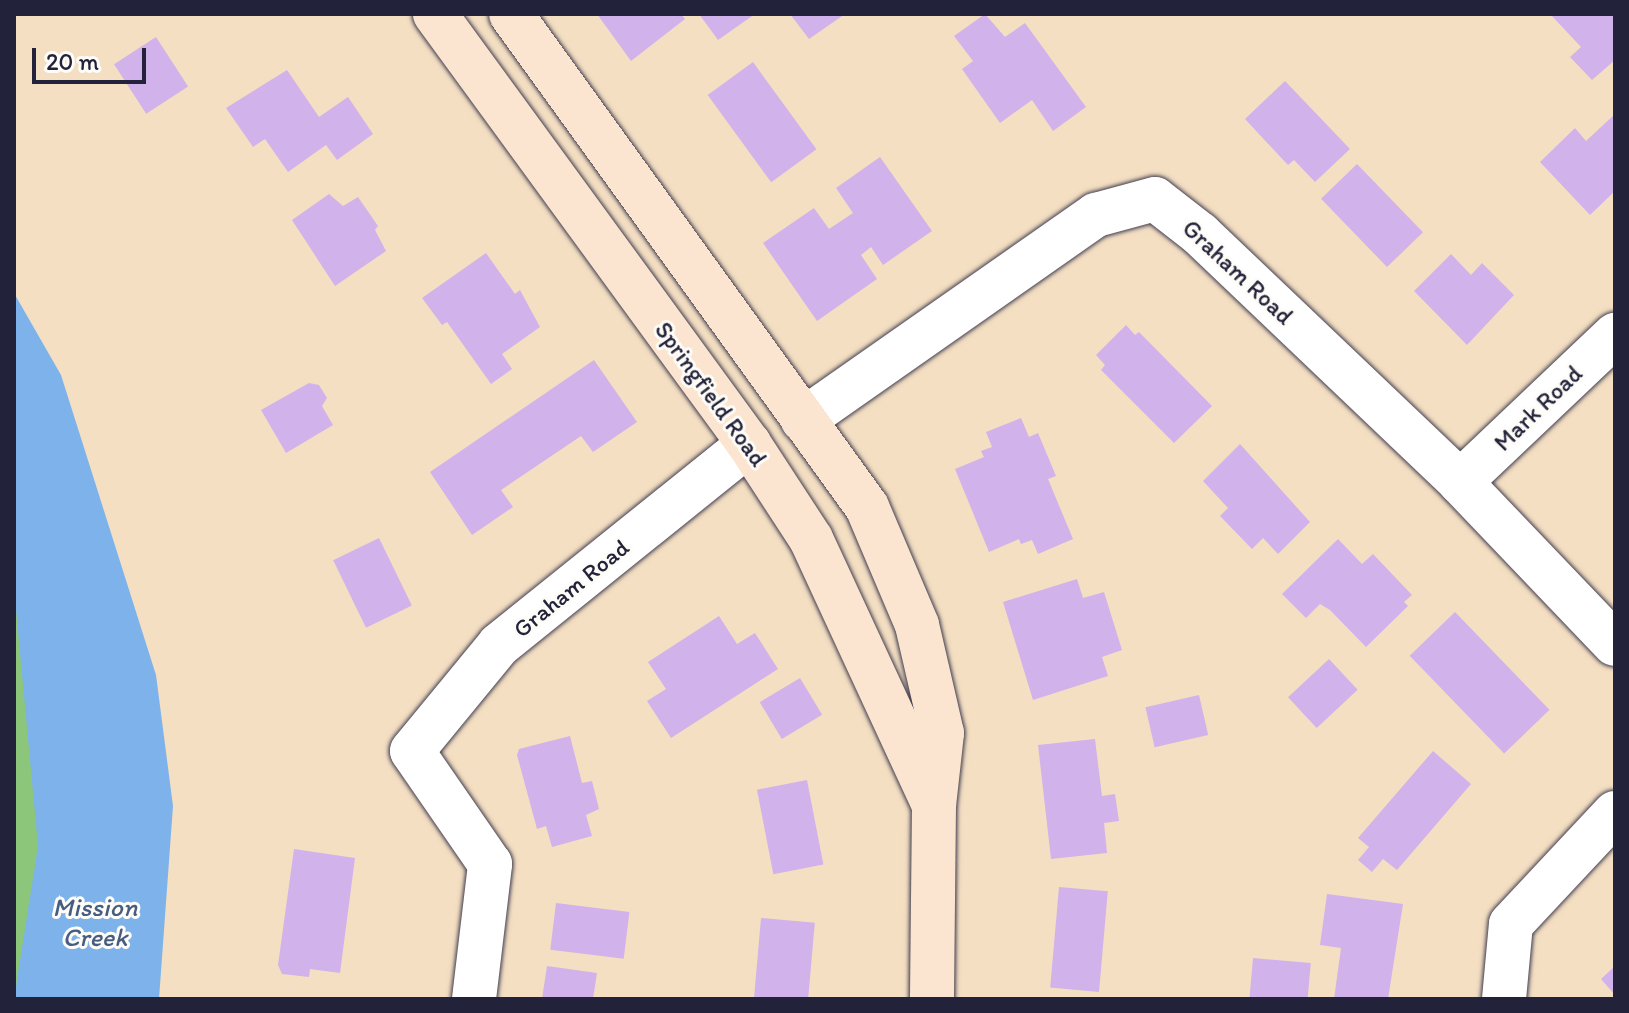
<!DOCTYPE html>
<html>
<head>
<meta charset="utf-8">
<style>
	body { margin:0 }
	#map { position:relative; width:1629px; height:1013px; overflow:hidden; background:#f4dfc3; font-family:Itim,sans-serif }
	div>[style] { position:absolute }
	.green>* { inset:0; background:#8cc67b }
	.water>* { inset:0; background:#7db2eb }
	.building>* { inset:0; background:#d2b2ea; transform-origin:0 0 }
	.roads { filter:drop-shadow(0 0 2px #423e4f) drop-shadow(0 0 2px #423e4f) }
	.street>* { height:44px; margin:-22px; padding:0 22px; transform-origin:22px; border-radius:22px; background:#fff }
	.secondary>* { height:44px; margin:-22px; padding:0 22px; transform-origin:22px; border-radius:22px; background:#fce5d0 }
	span { translate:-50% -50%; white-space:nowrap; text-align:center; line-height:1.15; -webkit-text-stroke:6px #fdfcf7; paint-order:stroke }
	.street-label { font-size:24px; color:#22223b }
	.water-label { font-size:26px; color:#465c81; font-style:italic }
	.frame { position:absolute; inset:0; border:16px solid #22223b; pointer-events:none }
	.scale { position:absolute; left:32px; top:48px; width:114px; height:36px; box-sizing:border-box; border:4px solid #22223b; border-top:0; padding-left:10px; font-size:24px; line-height:28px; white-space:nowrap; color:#22223b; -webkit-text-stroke:6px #fdfcf7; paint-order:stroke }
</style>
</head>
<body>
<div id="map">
	<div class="green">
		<div style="clip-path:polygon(14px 544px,64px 826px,14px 999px)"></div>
	</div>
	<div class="water">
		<div style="clip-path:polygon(14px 293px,61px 375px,156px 675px,173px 806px,159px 999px,14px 999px,38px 846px,14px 588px)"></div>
	</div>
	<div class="building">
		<div style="clip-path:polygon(597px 14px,681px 14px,685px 19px,631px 61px)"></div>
		<div style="clip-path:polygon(699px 14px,755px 14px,718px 40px)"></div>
		<div style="clip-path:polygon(790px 14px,845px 14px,809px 39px)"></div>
		<div style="clip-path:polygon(985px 14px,1005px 37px,1025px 23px,1086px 107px,1053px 131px,1032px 100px,1000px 123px,962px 69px,973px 61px,954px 36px)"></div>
		<div style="clip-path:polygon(1550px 14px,1615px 14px,1615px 60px,1592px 80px,1570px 57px,1581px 47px)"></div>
		<div style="left:156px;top:37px;width:59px;height:50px;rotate:57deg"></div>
		<div style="left:753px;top:62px;width:108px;height:56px;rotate:54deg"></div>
		<div style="clip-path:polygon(287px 70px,319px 117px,348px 97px,373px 134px,337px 160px,326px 145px,288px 172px,265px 139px,253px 147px,226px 108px)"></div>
		<div style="clip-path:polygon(1285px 81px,1350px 149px,1315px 182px,1294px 160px,1288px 165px,1245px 119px)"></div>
		<div style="clip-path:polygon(1615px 114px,1615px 191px,1590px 215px,1540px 162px,1575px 128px,1586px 141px)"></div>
		<div style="clip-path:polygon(880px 157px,932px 231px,883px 265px,871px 247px,861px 255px,877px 279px,817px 321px,763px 243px,814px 208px,829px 229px,853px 213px,836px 188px)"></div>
		<div style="left:1357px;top:164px;width:95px;height:50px;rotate:46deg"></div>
		<div style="clip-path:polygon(329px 194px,343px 206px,358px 197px,378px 226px,375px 230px,386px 251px,335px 286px,292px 220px)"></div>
		<div style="clip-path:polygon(486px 253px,515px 294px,520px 290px,540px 327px,502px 354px,512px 369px,491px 384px,447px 322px,442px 325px,422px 298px)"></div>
		<div style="clip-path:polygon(1451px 254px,1471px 275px,1482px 263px,1514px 295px,1467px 345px,1414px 291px)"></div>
		<div style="clip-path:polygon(1126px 325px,1135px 335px,1139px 332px,1212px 406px,1174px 443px,1101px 370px,1105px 365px,1096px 355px)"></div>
		<div style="clip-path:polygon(594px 360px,637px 422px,593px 452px,581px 436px,501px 490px,513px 507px,472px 535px,430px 472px)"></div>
		<div style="clip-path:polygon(309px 383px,319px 385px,327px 398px,322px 406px,333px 425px,286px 453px,261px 410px)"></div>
		<div style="clip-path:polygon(1021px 418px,1029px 437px,1038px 433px,1056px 476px,1048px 479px,1073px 539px,1038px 554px,1032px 540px,1021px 544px,1019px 539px,989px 552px,955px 469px,984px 457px,981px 451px,992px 447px,986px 432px)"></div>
		<div style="clip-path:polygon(1240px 444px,1310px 522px,1278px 554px,1263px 538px,1252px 549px,1220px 516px,1228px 508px,1203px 481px)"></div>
		<div style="left:379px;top:538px;width:75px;height:51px;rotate:64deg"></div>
		<div style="clip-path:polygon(1338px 539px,1362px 564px,1373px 554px,1412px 595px,1404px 602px,1408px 606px,1366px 647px,1330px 610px,1320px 604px,1306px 618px,1282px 594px)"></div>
		<div style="clip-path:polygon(1077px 579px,1083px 598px,1104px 592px,1122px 650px,1102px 657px,1108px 676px,1033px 700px,1003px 602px)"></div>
		<div style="left:1455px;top:612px;width:136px;height:63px;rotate:46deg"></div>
		<div style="clip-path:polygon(719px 616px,737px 644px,755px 633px,778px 669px,671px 738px,647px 701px,666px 689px,648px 662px)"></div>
		<div style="left:1329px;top:659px;width:42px;height:56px;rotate:47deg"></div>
		<div style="left:800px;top:678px;width:43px;height:47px;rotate:59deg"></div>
		<div style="left:1199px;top:695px;width:41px;height:55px;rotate:77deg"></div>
		<div style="clip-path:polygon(570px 736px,582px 783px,592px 781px,599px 809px,586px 815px,592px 836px,552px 847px,546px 826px,537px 829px,517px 755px,519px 749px)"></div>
		<div style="clip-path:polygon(1095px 739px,1102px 796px,1115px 794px,1119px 821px,1104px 823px,1107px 853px,1051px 859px,1038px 745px)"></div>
		<div style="clip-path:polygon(1433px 751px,1471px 784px,1397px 870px,1383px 859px,1372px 872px,1358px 860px,1369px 847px,1358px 838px)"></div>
		<div style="left:807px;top:780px;width:86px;height:51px;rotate:79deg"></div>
		<div style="clip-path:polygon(294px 849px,355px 858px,340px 973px,310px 969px,309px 977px,282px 974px,278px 965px)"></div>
		<div style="left:1059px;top:887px;width:49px;height:101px;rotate:5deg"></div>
		<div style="clip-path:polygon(1327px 894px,1403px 904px,1388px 999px,1334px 999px,1341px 948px,1320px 945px)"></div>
		<div style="left:556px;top:903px;width:74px;height:47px;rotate:7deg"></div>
		<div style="left:761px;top:918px;width:54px;height:81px;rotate:5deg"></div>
		<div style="left:1253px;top:958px;width:58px;height:41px;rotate:5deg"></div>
		<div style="clip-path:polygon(547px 966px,597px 973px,593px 999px,542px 999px)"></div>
		<div style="clip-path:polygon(1615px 966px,1615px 995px,1601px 979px)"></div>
	</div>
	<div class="roads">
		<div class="street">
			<div style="left:803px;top:420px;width:358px;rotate:-35deg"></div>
			<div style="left:1096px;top:215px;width:61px;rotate:-15.2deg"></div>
			<div style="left:1155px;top:199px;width:57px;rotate:37.9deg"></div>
			<div style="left:1200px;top:234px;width:359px;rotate:43.6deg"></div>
			<div style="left:1460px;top:482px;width:224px;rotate:46.3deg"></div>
			<div style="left:1460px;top:482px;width:214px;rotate:-43.5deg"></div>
			<div style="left:474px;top:999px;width:136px;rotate:-83.2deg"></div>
			<div style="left:490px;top:864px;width:137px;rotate:-124.6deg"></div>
			<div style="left:412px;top:751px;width:137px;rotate:-50.6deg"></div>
			<div style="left:499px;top:645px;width:321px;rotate:-38.8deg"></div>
			<div style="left:1504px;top:999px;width:75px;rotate:-84.7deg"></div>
			<div style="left:1511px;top:924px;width:152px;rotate:-46.9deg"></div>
		</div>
		<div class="secondary">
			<div style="left:435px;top:14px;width:532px;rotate:53.86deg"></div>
			<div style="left:749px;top:444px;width:113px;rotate:56.9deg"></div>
			<div style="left:811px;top:539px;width:293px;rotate:65.2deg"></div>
			<div style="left:511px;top:14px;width:608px;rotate:54.17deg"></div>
			<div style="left:867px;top:507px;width:128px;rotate:67deg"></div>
			<div style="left:917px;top:625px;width:111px;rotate:77deg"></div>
			<div style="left:942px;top:733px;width:72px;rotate:96.3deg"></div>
			<div style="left:934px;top:805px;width:194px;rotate:90.6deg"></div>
		</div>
	</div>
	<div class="street-label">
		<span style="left:1238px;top:272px;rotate:43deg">Graham Road</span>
		<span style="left:711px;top:394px;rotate:54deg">Springfield Road</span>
		<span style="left:1538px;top:408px;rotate:-44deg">Mark Road</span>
		<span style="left:571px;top:588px;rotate:-39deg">Graham Road</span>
	</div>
	<div class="water-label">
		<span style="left:95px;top:923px">Mission<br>Creek</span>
	</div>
	<div class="frame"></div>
	<div class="scale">20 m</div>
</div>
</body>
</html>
